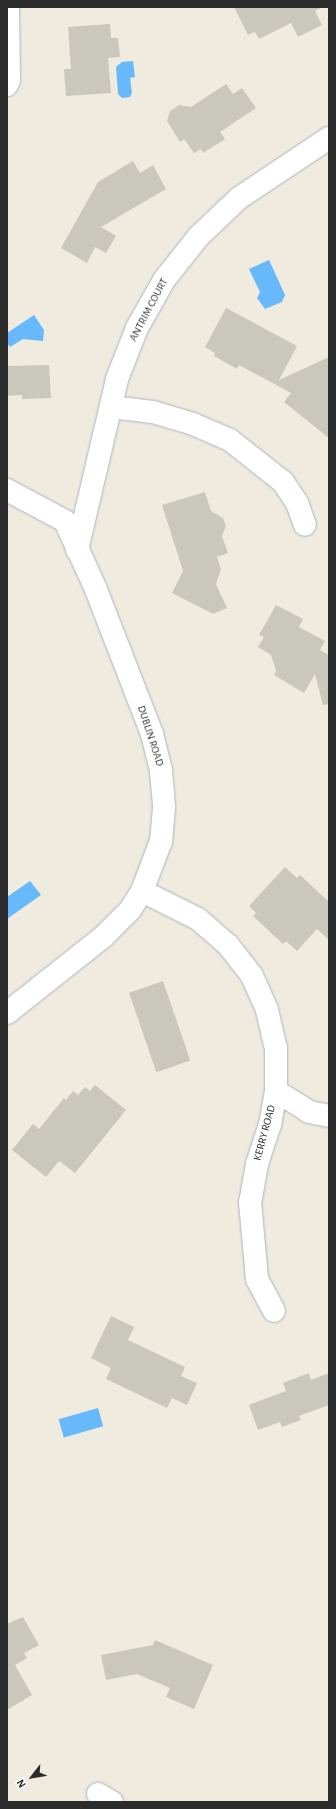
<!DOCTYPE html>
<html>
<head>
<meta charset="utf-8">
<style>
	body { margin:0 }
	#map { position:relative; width:336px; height:1809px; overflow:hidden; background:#efebde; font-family:"Alegreya Sans",sans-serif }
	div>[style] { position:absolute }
	.water>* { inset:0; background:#67b9fb; transform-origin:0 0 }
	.building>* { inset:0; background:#cac8bc; transform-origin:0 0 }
	.roads { filter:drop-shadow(0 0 1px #b2b2c1) drop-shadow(0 0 1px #b2b2c1) }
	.minor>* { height:22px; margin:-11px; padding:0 11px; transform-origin:11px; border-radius:11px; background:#fff }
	span { translate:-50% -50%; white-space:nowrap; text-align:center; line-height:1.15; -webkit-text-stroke:3px #fff; paint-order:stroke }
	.street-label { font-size:11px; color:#2c2c2c }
	.frame { position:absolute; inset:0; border:8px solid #2c2c2c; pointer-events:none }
	.north { position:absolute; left:12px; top:1757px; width:40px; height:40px; -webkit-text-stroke:3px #fff; paint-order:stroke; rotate:239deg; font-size:11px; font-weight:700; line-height:16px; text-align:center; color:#2c2c2c }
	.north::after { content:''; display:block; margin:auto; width:14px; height:18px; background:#2c2c2c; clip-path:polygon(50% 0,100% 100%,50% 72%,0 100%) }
</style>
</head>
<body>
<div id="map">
	<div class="water">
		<div style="clip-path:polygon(133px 61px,135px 77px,130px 78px,132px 93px,130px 97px,122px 98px,118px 94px,116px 67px,122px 62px)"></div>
		<div style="clip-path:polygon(269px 260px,285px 295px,282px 302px,265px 309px,257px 298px,260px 292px,249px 269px)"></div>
		<div style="clip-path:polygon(34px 315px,44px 330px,43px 341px,23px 339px,10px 347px,7px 343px,7px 333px)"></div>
		<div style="clip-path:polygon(30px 881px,41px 895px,7px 919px,7px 897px)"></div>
		<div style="left:98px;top:1408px;width:19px;height:41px;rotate:74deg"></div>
	</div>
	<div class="building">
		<div style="clip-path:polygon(234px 7px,323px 7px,315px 11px,322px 25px,298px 37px,291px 23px,259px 39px,255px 32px,248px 35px)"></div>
		<div style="clip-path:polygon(110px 24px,111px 38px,118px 38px,120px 57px,108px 58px,111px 93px,66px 96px,64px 69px,71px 69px,68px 27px)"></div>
		<div style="clip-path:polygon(226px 84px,233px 94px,242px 88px,256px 108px,220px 132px,225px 139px,203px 153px,201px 149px,194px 153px,184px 139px,180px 142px,167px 121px,170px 111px,179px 105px,191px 107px)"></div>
		<div style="clip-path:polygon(133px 161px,140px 173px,153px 165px,166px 189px,101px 227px,116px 236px,106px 253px,95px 247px,87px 263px,61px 248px,98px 182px)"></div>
		<div style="clip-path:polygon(226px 308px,297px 346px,279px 380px,329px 357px,329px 438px,284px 402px,291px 393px,239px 365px,237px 369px,214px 356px,215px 353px,205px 347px)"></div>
		<div style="clip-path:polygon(49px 365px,51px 398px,22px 399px,22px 395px,7px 396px,7px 366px)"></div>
		<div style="clip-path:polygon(205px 492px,211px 511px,223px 518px,226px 526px,222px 536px,228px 553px,217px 557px,221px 569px,216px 584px,227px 608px,213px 614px,172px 593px,183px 571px,162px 505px)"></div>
		<div style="clip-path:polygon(276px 605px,303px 619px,299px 627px,325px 641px,320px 650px,329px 655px,329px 704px,323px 705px,315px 674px,304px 693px,274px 675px,276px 671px,271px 655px,258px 647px,264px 637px,259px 635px)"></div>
		<div style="clip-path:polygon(285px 867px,297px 878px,300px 875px,329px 902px,329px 940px,317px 929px,297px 951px,286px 941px,283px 944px,253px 916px,256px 913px,249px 906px)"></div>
		<div style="left:163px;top:981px;width:84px;height:36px;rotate:71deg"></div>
		<div style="clip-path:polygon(95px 1085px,126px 1110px,75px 1173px,59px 1161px,46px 1177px,12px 1150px,33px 1124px,39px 1129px,64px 1098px,66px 1100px,73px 1091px,78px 1095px,85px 1087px,90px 1091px)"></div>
		<div style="clip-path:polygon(111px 1316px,134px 1327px,128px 1340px,185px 1367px,181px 1376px,197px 1383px,187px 1405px,172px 1398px,167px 1408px,106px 1379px,111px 1368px,91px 1358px)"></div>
		<div style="clip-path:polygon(309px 1373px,311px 1380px,329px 1373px,329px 1405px,299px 1416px,301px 1420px,282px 1427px,280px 1422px,258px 1430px,249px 1405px,286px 1391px,283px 1383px)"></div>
		<div style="clip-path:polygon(23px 1617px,39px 1645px,24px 1653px,27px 1658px,15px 1665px,32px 1695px,7px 1710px,7px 1624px)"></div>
		<div style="clip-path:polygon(155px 1640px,213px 1665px,194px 1709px,166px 1697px,170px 1688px,137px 1674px,106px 1680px,101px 1655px,153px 1645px)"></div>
	</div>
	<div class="roads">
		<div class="minor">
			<div style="left:7px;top:85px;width:5px;rotate:-68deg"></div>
			<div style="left:9px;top:80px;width:73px;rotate:-90.8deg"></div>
			<div style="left:111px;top:407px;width:42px;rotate:6.8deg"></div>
			<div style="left:153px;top:412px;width:42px;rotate:16.7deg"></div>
			<div style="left:193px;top:424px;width:40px;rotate:23.4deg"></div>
			<div style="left:230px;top:440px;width:68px;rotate:38.4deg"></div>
			<div style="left:283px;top:482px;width:25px;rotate:56deg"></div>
			<div style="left:297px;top:503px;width:23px;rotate:70deg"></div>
			<div style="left:7px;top:490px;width:66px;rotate:28.1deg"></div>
			<div style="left:65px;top:521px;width:72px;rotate:65.6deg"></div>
			<div style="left:95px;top:587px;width:158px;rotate:68.8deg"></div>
			<div style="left:152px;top:734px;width:38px;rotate:76deg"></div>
			<div style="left:161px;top:771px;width:37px;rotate:85deg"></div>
			<div style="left:164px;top:808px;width:33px;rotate:95deg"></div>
			<div style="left:161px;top:841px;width:53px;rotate:110.8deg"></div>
			<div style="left:142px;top:891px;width:22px;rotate:122deg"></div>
			<div style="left:130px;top:910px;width:38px;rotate:135deg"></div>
			<div style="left:103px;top:937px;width:122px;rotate:141.6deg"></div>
			<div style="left:77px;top:550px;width:176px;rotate:-76.8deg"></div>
			<div style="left:117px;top:379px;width:55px;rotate:-68.6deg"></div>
			<div style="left:137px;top:328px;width:55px;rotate:-60.6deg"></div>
			<div style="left:164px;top:280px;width:56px;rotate:-51.5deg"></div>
			<div style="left:199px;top:236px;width:55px;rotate:-43.5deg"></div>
			<div style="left:239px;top:198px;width:108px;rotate:-33.7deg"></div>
			<div style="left:142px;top:891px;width:63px;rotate:26.6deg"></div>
			<div style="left:198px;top:919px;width:40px;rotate:41deg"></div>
			<div style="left:228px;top:945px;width:39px;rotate:52deg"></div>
			<div style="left:252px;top:976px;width:37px;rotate:66deg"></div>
			<div style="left:267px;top:1010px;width:39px;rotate:77deg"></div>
			<div style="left:276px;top:1048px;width:43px;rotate:90deg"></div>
			<div style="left:276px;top:1091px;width:34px;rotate:100deg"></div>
			<div style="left:270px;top:1124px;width:42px;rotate:108deg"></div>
			<div style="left:257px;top:1164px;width:39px;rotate:100deg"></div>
			<div style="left:250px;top:1202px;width:77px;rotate:84.8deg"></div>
			<div style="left:257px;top:1279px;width:36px;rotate:62deg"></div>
			<div style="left:276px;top:1091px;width:39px;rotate:32deg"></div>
			<div style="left:309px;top:1112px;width:20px;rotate:11deg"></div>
			<div style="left:98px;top:1794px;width:16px;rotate:30deg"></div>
		</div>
	</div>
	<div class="street-label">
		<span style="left:149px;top:310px;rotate:-62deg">ANTRIM COURT</span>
		<span style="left:150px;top:736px;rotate:72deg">DUBLIN ROAD</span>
		<span style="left:265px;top:1133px;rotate:-75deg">KERRY ROAD</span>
	</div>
	<div class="frame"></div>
	<div class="north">N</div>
</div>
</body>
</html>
